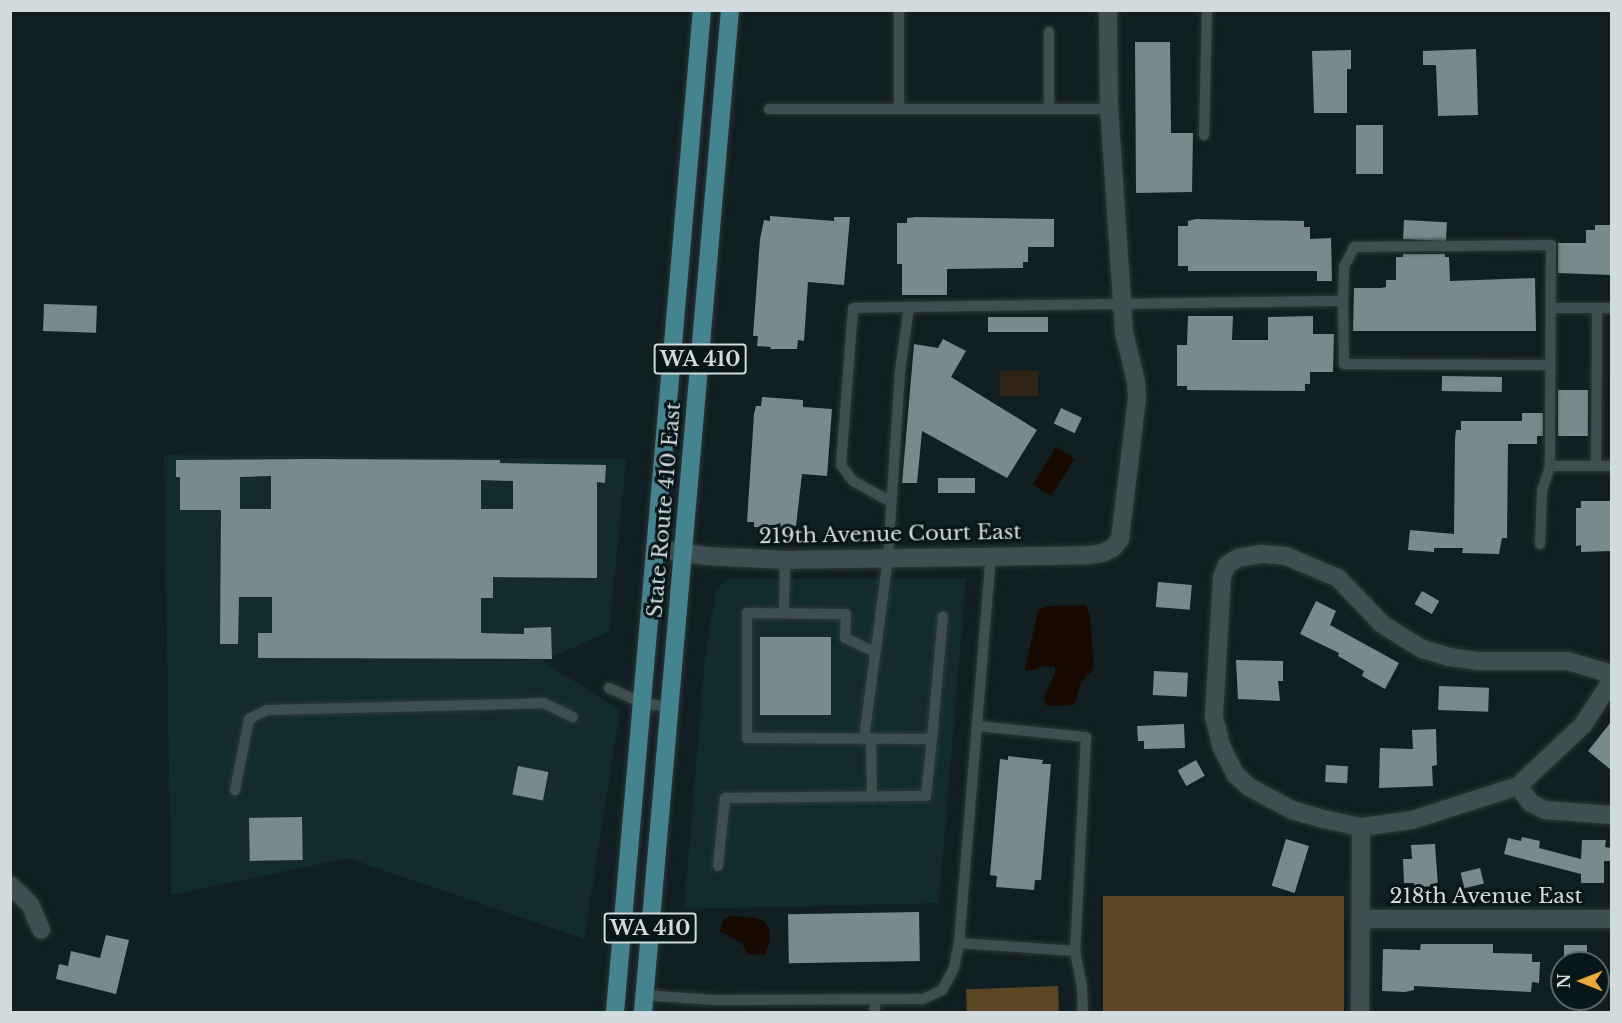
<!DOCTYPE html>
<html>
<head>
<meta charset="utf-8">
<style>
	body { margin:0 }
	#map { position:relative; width:1622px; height:1023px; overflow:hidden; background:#111f22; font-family:"Libre Baskerville",serif }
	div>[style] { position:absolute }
	.built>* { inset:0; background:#132b2f }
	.green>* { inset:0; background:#312412; transform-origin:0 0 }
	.forest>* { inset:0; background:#5b4525; transform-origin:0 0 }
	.water>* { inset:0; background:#180a00; transform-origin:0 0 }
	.building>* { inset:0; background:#798a8d; transform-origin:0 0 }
	.roads { filter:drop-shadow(0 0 2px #2f3739) drop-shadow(0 0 2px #2f3739) }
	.lane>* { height:10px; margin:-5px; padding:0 5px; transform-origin:5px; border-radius:5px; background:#3e4e51 }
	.street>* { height:18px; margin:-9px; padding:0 9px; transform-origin:9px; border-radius:9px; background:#3e4e51 }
	.primary>* { height:18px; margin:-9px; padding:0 9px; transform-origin:9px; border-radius:9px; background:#45838e }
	span { translate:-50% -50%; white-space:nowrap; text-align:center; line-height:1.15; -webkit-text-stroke:6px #081619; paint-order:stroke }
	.shield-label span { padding:2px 4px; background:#081619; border:2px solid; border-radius:4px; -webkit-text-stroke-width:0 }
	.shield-label { font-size:20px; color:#d1dadc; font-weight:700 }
	.street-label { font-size:21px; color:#d1dadc }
	.frame { position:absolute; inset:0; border:12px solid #d1dadc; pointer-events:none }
	.north { position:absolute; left:1550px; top:951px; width:60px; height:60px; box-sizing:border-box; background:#081619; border:2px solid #586467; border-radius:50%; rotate:270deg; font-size:16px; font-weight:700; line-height:24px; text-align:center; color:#d1dadc }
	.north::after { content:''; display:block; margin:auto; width:21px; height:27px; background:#eca93a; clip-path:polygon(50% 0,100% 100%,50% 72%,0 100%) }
</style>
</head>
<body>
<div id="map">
	<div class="built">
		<div style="clip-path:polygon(164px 455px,626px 459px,609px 632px,542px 661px,620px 710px,584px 939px,348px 858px,171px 895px)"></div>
		<div style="clip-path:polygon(727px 579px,966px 579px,939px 903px,684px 909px,705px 657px,716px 591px)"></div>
	</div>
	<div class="green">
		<div style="left:1000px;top:371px;width:38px;height:25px"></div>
	</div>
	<div class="forest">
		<div style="left:1344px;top:896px;width:116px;height:241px;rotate:90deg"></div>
		<div style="left:1058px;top:986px;width:26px;height:92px;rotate:88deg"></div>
	</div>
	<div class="water">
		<div style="left:1056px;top:447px;width:22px;height:44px;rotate:32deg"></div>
		<div style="clip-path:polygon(1086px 605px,1090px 615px,1094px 669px,1082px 681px,1074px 705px,1047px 706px,1044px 697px,1055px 673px,1055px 667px,1042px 666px,1036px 670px,1025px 670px,1038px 610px,1047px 606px)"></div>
		<div style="clip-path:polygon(732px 916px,757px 918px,765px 922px,769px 929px,770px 939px,765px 955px,747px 954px,742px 943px,720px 931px,723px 920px)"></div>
	</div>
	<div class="building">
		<div style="clip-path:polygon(1135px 42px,1170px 42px,1171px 133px,1193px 133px,1192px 192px,1136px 193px)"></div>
		<div style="clip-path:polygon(1476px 49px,1478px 115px,1438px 116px,1436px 65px,1423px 65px,1423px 51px)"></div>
		<div style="clip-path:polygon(1351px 50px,1351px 69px,1347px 69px,1347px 113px,1314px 113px,1312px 51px)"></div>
		<div style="left:1356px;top:125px;width:27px;height:49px"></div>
		<div style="clip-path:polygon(770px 216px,834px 221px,834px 217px,850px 217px,844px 285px,808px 282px,804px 341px,798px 340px,797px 349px,770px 349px,771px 347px,757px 346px,758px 336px,753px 336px,760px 239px,764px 220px,770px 221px)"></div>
		<div style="clip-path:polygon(916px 217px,1054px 219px,1054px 247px,1028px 247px,1028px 262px,1023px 262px,1023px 268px,947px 269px,947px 295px,902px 295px,902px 264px,897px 264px,897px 223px,907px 223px,907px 218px)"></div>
		<div style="clip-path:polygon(1196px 219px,1304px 221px,1304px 227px,1310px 227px,1310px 239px,1331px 238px,1332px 281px,1317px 281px,1317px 271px,1188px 271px,1188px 266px,1178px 266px,1178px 226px,1188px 226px,1188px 221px)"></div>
		<div style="left:1404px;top:220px;width:43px;height:19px;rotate:3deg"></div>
		<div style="clip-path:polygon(1595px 225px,1611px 225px,1611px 275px,1558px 273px,1558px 243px,1586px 243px,1586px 230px,1595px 230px)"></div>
		<div style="clip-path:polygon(1403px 254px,1445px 254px,1445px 257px,1449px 257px,1450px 281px,1535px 278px,1536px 331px,1353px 331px,1354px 288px,1381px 288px,1386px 287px,1386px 280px,1396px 280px,1396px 257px,1403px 257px)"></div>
		<div style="left:44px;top:304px;width:53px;height:27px;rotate:2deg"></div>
		<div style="clip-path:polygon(1188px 316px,1233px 316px,1232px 340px,1268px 340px,1268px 317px,1313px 316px,1313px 334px,1334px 334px,1333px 372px,1310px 372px,1310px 384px,1305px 384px,1305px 391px,1187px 390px,1187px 386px,1177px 386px,1177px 345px,1187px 345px)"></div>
		<div style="left:988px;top:317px;width:60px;height:15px"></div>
		<div style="clip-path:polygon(943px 339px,966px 351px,951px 377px,1037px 430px,1007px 478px,922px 431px,917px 483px,902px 483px,914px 344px,938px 348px)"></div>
		<div style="left:1442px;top:376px;width:60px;height:15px;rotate:1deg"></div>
		<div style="left:1558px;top:390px;width:30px;height:46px"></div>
		<div style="clip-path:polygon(762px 397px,803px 400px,803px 407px,832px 409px,827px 476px,802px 474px,796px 526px,788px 525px,788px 529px,754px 527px,754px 522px,747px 522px,754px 414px,756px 406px,761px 406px)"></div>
		<div style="left:1061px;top:408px;width:23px;height:17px;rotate:25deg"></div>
		<div style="clip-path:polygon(1522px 413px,1543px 413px,1543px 436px,1537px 436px,1537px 444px,1508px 444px,1507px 538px,1502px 538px,1499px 554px,1462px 553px,1463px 548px,1434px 548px,1434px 552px,1408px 550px,1410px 530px,1454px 534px,1455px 439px,1456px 430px,1461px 430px,1461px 421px,1522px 421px)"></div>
		<div style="clip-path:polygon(evenodd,310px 459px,500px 460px,500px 463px,606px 465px,605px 483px,597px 482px,597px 578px,493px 577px,493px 598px,481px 598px,481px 633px,524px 634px,524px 628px,551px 627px,552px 659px,258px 658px,258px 633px,272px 633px,272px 597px,239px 597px,238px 644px,220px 644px,221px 510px,180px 510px,180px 477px,176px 477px,176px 460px,310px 459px,271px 476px,271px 509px,240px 509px,240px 477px,271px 476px,310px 459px,481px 480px,513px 481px,513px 509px,481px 509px,481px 480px)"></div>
		<div style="left:938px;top:478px;width:37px;height:15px"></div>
		<div style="clip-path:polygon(1581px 501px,1611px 501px,1611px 551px,1581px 552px,1581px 545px,1576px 546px,1576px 508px,1581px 508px)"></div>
		<div style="left:1158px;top:582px;width:34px;height:25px;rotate:5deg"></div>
		<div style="left:1422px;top:591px;width:20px;height:15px;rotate:30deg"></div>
		<div style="clip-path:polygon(1316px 601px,1336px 611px,1330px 625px,1399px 663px,1385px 689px,1362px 676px,1364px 671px,1338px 656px,1339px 653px,1300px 634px)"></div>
		<div style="left:760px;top:637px;width:71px;height:78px"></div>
		<div style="clip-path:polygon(1236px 660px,1283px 661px,1283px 681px,1278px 681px,1280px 701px,1238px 699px)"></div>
		<div style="left:1154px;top:671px;width:34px;height:24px;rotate:3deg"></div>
		<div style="left:1439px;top:686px;width:50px;height:24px;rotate:2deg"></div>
		<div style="clip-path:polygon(1611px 722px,1611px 770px,1588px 751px)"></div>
		<div style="clip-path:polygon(1184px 724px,1185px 748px,1144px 749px,1144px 741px,1138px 741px,1137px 726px)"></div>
		<div style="clip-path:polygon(1436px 729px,1437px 765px,1432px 766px,1433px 786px,1379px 788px,1380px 748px,1413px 749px,1412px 730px)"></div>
		<div style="clip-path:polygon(1008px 756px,1043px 760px,1042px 764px,1051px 764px,1041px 880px,1035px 880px,1034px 890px,996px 887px,997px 876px,990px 875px,1000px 759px,1008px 760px)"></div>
		<div style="left:1196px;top:760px;width:18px;height:21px;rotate:61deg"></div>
		<div style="left:1326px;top:765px;width:22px;height:17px;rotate:3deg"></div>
		<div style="left:518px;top:766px;width:31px;height:29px;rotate:11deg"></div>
		<div style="left:302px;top:817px;width:43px;height:53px;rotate:89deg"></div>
		<div style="clip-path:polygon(1522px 837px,1540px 841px,1539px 848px,1581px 859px,1582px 840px,1606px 840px,1605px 847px,1611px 848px,1611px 861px,1604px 861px,1604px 883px,1581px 883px,1581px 874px,1504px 854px,1508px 838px,1521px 841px)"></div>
		<div style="left:1286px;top:839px;width:24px;height:49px;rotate:17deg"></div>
		<div style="clip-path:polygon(1435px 844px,1438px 886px,1414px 887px,1414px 883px,1404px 883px,1403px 859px,1412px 859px,1411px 845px)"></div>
		<div style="left:1480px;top:868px;width:16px;height:20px;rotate:76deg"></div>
		<div style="left:919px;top:912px;width:49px;height:131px;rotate:89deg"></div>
		<div style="clip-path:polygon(106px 935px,129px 940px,116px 994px,56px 979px,59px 964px,68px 966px,71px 951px,100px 958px)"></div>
		<div style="clip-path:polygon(1421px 944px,1493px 944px,1493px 953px,1532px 954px,1532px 962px,1540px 962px,1539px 983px,1532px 982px,1531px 992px,1414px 986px,1414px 990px,1405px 992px,1382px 991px,1383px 949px,1420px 950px)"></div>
		<div style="left:1587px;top:945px;width:18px;height:23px;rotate:90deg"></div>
	</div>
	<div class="roads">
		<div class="lane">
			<div style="left:1049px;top:32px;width:77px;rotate:90deg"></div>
			<div style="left:769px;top:109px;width:130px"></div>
			<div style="left:899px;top:109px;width:99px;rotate:-90deg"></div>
			<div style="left:899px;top:109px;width:210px"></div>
			<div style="left:1204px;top:135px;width:125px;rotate:-88.6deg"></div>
			<div style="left:1343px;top:301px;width:63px;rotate:89.1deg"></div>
			<div style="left:1344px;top:364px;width:206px;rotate:0.3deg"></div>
			<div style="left:1551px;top:308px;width:61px"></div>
			<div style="left:1550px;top:466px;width:62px"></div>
			<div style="left:1596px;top:466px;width:158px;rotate:-89.6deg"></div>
			<div style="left:891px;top:502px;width:43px;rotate:-151.1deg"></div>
			<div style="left:853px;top:481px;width:20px;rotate:-127deg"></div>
			<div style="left:841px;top:465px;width:157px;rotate:-85.6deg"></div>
			<div style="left:853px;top:308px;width:56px;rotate:-1deg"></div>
			<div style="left:784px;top:613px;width:53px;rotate:-88.9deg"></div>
			<div style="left:875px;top:652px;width:33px;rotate:-155deg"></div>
			<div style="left:845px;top:638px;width:24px;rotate:-88deg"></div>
			<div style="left:846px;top:614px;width:99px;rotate:-179.4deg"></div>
			<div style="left:747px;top:613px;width:125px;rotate:90deg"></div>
			<div style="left:747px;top:738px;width:185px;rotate:0.3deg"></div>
			<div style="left:932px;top:739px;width:123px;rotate:-84.9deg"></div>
			<div style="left:609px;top:688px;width:36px;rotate:24deg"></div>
			<div style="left:642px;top:703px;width:27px;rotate:8deg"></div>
			<div style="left:977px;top:726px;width:110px;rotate:5.8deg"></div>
			<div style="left:1086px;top:737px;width:214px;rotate:92.9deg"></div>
			<div style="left:1075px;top:951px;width:38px;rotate:79deg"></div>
			<div style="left:1082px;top:988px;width:24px;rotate:88deg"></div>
			<div style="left:864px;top:738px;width:183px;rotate:-82.4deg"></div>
			<div style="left:888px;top:557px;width:186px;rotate:-86.3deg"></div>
			<div style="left:900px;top:371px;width:65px;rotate:-82deg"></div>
			<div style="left:909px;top:307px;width:434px;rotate:-0.8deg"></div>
			<div style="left:1343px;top:301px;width:34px;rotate:-88deg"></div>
			<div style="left:1344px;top:267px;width:22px;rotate:-63deg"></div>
			<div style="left:1354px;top:247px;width:197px;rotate:-0.6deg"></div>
			<div style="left:1551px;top:245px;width:221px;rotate:90.3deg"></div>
			<div style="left:1550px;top:466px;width:25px;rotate:108deg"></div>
			<div style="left:1542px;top:490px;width:54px;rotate:92.1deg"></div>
			<div style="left:871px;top:738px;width:59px;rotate:89deg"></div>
			<div style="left:235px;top:790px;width:72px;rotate:-78.8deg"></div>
			<div style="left:249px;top:719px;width:20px;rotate:-27deg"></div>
			<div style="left:267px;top:710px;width:277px;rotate:-1.4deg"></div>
			<div style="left:544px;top:703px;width:32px;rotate:26deg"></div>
			<div style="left:718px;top:866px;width:68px;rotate:-84.1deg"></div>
			<div style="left:725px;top:798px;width:201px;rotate:-0.6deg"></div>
			<div style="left:926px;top:796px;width:57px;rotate:-84deg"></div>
			<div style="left:959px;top:943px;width:116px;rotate:3.9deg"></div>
			<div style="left:644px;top:995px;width:70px;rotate:4.1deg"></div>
			<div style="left:714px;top:1000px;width:209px;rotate:-0.3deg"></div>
			<div style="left:923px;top:999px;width:21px;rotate:-25deg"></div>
			<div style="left:942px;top:990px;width:25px;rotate:-61deg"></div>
			<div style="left:954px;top:968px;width:25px;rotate:-79deg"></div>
			<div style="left:959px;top:943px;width:388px;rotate:-85.3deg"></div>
			<div style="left:875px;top:999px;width:13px;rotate:90deg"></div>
		</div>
		<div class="street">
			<div style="left:655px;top:549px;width:51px;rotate:7.8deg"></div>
			<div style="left:706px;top:556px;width:79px;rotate:2.9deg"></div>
			<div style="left:785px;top:560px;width:303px;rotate:-0.9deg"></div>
			<div style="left:1088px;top:555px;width:14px;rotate:-8deg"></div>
			<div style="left:1102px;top:553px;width:12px;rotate:-24deg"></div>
			<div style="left:1113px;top:548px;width:11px;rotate:-52deg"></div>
			<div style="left:1120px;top:539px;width:141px;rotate:-83.1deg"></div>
			<div style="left:1137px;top:399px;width:17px;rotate:-93deg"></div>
			<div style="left:1136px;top:382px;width:51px;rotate:-103.5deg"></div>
			<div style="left:1124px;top:332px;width:224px;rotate:-93.8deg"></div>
			<div style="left:1109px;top:109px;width:99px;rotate:-90.6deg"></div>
			<div style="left:1612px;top:674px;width:47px;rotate:-163.9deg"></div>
			<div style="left:1567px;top:661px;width:89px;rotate:180deg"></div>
			<div style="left:1478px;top:661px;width:28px;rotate:-172deg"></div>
			<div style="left:1450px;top:657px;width:29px;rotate:-164deg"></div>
			<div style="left:1422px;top:649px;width:47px;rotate:-148deg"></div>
			<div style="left:1382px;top:624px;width:64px;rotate:-133.7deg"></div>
			<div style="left:1338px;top:578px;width:56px;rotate:-157.1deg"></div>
			<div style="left:1286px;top:556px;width:24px;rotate:-175deg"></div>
			<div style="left:1262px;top:554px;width:24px;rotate:171deg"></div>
			<div style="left:1238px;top:558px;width:13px;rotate:148deg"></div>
			<div style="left:1227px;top:565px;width:13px;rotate:113deg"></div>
			<div style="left:1222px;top:577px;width:140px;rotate:93.3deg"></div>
			<div style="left:1214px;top:717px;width:30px;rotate:76deg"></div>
			<div style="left:1221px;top:746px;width:33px;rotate:63deg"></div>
			<div style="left:1236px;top:775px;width:18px;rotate:43deg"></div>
			<div style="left:1249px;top:787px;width:49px;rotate:28.1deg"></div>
			<div style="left:1292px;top:810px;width:32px;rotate:16deg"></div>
			<div style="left:1323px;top:819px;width:39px;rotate:12deg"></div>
			<div style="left:1361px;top:827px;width:51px;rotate:-7.8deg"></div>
			<div style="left:1412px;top:820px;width:111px;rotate:-17.8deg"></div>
			<div style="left:1518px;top:786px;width:89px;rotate:-43.2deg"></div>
			<div style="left:1583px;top:725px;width:54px;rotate:-57.2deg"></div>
			<div style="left:1518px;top:786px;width:21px;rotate:53deg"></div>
			<div style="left:1531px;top:803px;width:16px;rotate:27deg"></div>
			<div style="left:1545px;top:810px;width:67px;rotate:4.3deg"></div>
			<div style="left:10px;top:885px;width:28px;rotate:44deg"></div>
			<div style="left:30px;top:904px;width:28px;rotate:67deg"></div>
			<div style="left:1361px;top:919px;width:251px"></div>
			<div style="left:1360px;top:1012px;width:185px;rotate:-89.7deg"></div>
		</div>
		<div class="primary">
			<div style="left:615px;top:1012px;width:1006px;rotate:-85.04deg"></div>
			<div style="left:643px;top:1012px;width:1006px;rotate:-85.04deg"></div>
		</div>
	</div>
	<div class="shield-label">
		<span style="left:700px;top:359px">WA 410</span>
		<span style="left:650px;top:928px">WA 410</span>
	</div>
	<div class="street-label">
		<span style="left:664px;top:510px;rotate:-85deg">State Route 410 East</span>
		<span style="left:890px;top:534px;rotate:-1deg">219th Avenue Court East</span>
		<span style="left:1486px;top:896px">218th Avenue East</span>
	</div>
	<div class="frame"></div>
	<div class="north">N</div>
</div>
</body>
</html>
